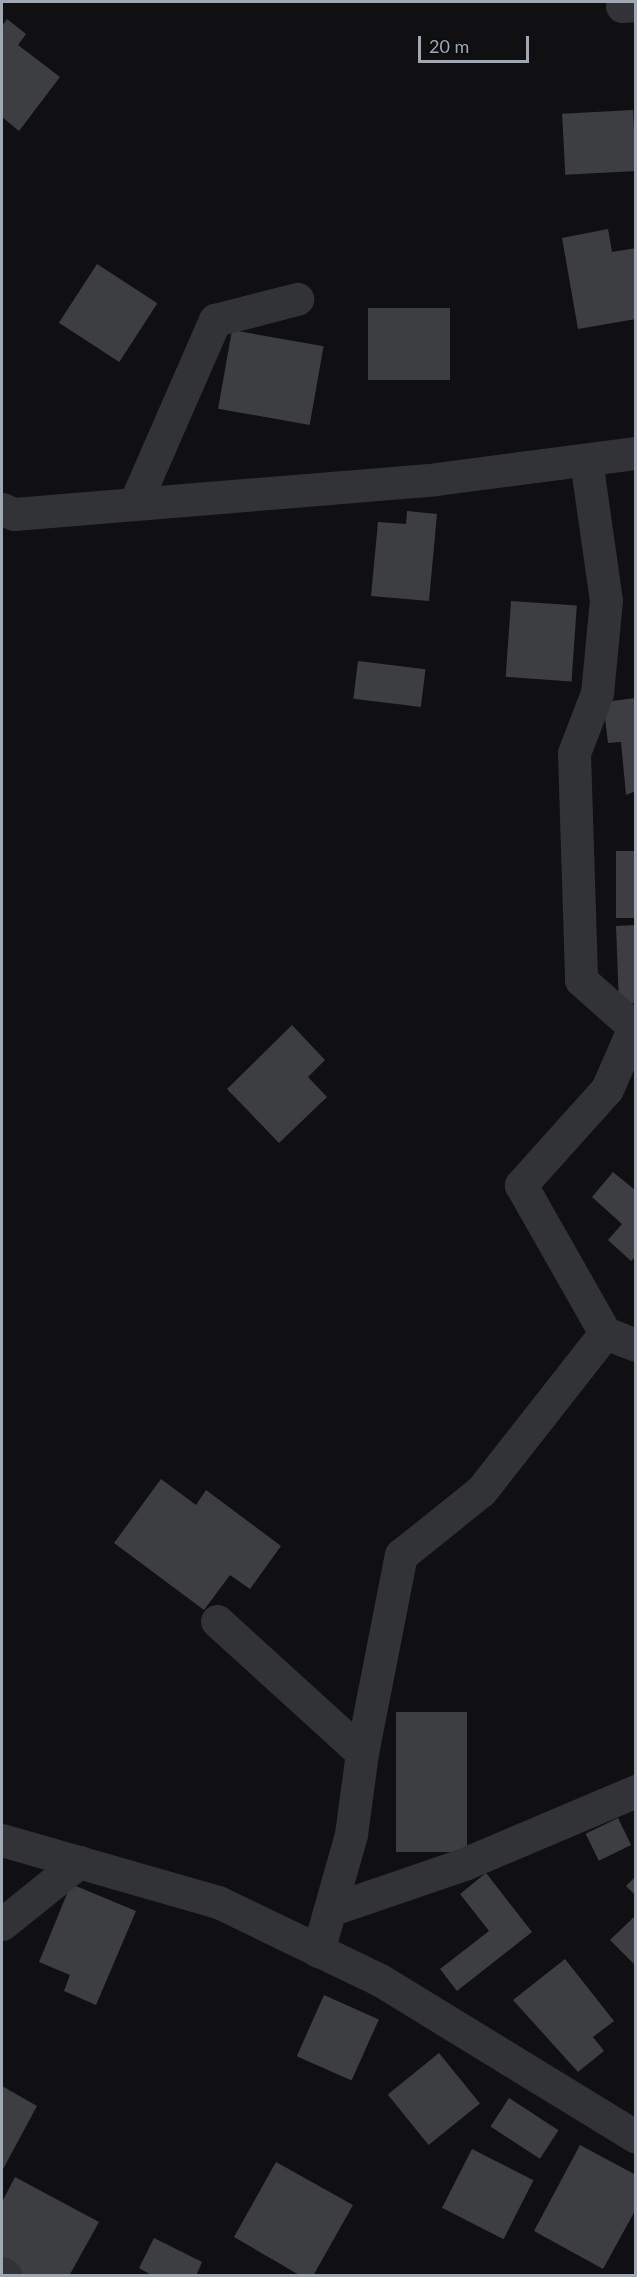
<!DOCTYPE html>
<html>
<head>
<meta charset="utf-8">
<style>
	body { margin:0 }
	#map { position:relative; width:637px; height:2277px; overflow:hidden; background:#101012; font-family:Lato,sans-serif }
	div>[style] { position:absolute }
	.building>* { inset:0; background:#3c3e42; transform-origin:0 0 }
	.minor>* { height:33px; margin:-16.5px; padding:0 16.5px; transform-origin:16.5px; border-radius:16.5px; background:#313337 }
	.tertiary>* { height:33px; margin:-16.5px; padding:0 16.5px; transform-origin:16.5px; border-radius:16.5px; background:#313337 }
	span { translate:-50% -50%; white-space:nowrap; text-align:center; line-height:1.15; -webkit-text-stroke:6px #0b0c0d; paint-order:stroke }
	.frame { position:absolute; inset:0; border:3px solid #a0a8b4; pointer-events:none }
	.scale { position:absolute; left:418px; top:36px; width:111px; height:27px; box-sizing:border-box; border:3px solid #a0a8b4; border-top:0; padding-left:8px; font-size:18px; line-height:21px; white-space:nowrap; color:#a0a8b4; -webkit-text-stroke:4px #0b0c0d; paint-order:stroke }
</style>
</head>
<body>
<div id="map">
	<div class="building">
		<div style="clip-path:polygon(7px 19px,26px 34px,18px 45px,60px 77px,19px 131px,2px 117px,2px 26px)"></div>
		<div style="left:633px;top:110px;width:61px;height:71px;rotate:87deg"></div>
		<div style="clip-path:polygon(608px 229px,612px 252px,636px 248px,636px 319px,578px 329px,562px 238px)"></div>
		<div style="left:97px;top:264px;width:72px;height:70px;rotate:33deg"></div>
		<div style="left:368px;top:308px;width:82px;height:72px"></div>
		<div style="left:232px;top:330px;width:93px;height:80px;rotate:10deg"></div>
		<div style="clip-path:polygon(407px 511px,437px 514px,429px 601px,371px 596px,378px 522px,406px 524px)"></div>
		<div style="left:511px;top:601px;width:66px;height:76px;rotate:4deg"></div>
		<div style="left:358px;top:661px;width:68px;height:38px;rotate:7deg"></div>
		<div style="clip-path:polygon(636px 698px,636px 791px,626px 795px,621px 742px,608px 743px,603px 702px)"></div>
		<div style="left:636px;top:851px;width:67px;height:20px;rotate:90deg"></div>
		<div style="clip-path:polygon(636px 925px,636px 1003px,619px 1004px,616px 926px)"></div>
		<div style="clip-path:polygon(292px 1025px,325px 1060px,308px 1077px,327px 1097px,279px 1143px,227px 1089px)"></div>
		<div style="clip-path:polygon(613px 1172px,636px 1191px,636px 1256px,631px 1261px,608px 1240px,622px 1224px,592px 1197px)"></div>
		<div style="clip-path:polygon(161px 1479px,196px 1505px,206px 1490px,281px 1546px,250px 1589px,230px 1575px,204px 1610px,114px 1543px)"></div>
		<div style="left:467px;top:1712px;width:140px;height:71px;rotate:90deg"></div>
		<div style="left:618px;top:1818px;width:30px;height:36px;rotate:64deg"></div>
		<div style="clip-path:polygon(486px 1873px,532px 1932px,457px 1991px,440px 1969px,489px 1931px,460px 1894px)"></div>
		<div style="clip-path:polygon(636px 1876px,636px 1896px,626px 1886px)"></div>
		<div style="clip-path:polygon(71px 1884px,136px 1911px,96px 2005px,64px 1991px,70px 1975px,39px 1962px)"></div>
		<div style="clip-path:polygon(636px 1915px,636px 1966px,610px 1940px)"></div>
		<div style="clip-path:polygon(565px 1959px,614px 2021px,593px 2037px,604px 2051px,578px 2072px,513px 2000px)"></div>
		<div style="left:324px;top:1995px;width:60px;height:67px;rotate:24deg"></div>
		<div style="left:439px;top:2053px;width:65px;height:66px;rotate:51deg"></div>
		<div style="clip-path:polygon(2px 2086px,37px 2106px,2px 2171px)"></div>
		<div style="left:509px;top:2098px;width:59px;height:34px;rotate:33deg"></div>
		<div style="clip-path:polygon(580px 2145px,636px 2175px,636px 2209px,603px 2269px,534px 2231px)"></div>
		<div style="left:472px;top:2149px;width:69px;height:66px;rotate:27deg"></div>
		<div style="clip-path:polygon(276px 2162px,353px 2205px,313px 2276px,301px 2276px,234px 2237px)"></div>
		<div style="clip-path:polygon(15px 2177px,99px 2222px,69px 2276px,26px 2276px,2px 2262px,2px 2202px)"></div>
		<div style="clip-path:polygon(154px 2238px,202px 2262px,196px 2276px,153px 2276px,139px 2268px)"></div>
	</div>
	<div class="minor">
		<div style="left:622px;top:6px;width:14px;rotate:-4deg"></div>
		<div style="left:586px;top:460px;width:141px;rotate:81.9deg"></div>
		<div style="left:606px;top:600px;width:93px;rotate:95.5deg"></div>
		<div style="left:597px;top:693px;width:64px;rotate:111deg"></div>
		<div style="left:574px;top:753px;width:227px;rotate:88.2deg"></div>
		<div style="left:581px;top:980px;width:71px;rotate:41.6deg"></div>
		<div style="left:634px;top:1027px;width:68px;rotate:113.5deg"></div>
		<div style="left:607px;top:1089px;width:129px;rotate:131.9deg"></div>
		<div style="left:521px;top:1185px;width:170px;rotate:60.4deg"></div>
		<div style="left:135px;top:503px;width:200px;rotate:-66.4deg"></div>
		<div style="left:215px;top:320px;width:85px;rotate:-14.4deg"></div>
		<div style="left:2px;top:509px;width:13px;rotate:23deg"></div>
		<div style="left:14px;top:514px;width:423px;rotate:-4.7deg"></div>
		<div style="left:436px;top:479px;width:202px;rotate:-7.4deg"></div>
		<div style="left:217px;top:1621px;width:196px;rotate:42.3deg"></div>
		<div style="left:330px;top:1910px;width:142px;rotate:-18.9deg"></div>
		<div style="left:464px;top:1864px;width:187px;rotate:-23deg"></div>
		<div style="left:2px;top:1924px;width:99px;rotate:-38.8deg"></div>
		<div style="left:318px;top:1951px;width:122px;rotate:-74.2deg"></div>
		<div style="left:351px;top:1834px;width:82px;rotate:-82.3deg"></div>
		<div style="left:362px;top:1753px;width:202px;rotate:-78.9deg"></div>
		<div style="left:401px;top:1555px;width:102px;rotate:-38.7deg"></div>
		<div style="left:481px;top:1491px;width:201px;rotate:-51.9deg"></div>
		<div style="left:605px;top:1333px;width:33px;rotate:21deg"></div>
		<div style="left:2px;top:2273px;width:5px;rotate:37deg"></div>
	</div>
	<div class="tertiary">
		<div style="left:2px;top:1840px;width:225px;rotate:16deg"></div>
		<div style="left:218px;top:1902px;width:180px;rotate:25.7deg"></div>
		<div style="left:380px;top:1980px;width:300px;rotate:31.5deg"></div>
	</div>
	<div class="frame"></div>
	<div class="scale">20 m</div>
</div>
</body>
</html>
